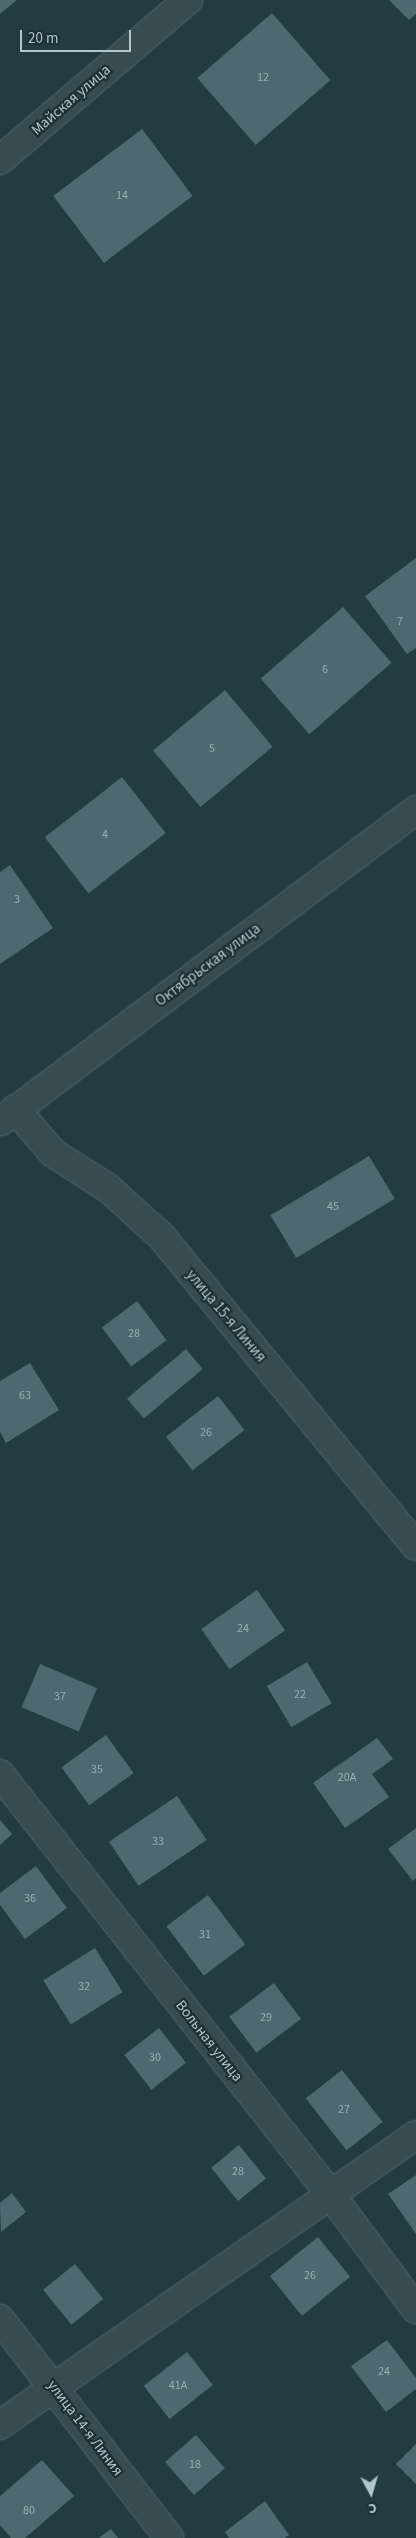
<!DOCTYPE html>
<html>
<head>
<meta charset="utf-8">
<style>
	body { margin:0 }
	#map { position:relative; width:416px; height:2538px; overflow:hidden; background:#223c41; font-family:"Source Sans 3",sans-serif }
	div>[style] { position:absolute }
	.building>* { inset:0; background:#4d686f; transform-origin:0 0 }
	.roads { filter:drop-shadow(0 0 1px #54696e) drop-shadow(0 0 1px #54696e) }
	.minor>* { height:28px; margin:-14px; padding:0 14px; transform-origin:14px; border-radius:14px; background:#364c51 }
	span { translate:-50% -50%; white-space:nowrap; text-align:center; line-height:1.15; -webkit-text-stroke:4.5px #1b3136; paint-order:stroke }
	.number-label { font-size:12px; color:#9aaeb4 }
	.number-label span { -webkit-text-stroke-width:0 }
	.street-label { font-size:15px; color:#b3c6cb }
	.north { position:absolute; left:346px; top:2468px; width:50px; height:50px; -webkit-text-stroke:4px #1b3136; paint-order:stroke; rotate:174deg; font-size:14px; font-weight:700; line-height:20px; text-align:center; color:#b3c6cb }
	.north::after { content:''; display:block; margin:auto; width:18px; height:22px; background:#b3c6cb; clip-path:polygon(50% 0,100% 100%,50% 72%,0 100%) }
	.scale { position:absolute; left:20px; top:30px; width:111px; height:22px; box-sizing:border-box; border:2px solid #b3c6cb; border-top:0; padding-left:6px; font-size:15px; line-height:18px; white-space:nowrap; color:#b3c6cb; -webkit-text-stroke:4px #1b3136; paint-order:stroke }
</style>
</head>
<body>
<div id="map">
	<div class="building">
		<div style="clip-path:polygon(0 0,17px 0,0 14px)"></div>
		<div style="clip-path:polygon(389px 0,416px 0,416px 14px,409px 20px)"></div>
		<div style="left:272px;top:13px;width:89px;height:99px;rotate:49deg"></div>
		<div style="left:142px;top:129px;width:84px;height:111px;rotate:53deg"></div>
		<div style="clip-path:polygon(416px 558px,416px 648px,407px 654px,365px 596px)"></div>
		<div style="left:343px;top:607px;width:74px;height:109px;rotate:49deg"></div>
		<div style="left:225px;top:690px;width:74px;height:94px;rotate:50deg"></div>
		<div style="left:122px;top:777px;width:71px;height:98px;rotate:52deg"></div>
		<div style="clip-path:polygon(10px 865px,53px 928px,0 964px,0 872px)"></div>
		<div style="left:369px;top:1156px;width:50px;height:115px;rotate:59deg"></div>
		<div style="left:137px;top:1301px;width:49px;height:44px;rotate:53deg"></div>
		<div style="left:186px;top:1349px;width:26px;height:77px;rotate:50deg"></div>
		<div style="clip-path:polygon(30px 1363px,59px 1410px,6px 1443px,0 1432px,0 1381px)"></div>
		<div style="left:218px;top:1396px;width:43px;height:66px;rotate:52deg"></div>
		<div style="left:257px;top:1590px;width:49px;height:68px;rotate:55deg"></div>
		<div style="left:307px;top:1662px;width:48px;height:47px;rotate:59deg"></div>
		<div style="left:40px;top:1664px;width:62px;height:47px;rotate:23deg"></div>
		<div style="left:106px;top:1735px;width:47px;height:55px;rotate:54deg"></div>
		<div style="clip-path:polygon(377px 1738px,393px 1759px,372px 1774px,389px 1797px,345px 1828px,313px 1783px)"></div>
		<div style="left:177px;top:1796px;width:53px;height:82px;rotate:56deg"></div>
		<div style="clip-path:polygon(0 1820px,12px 1834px,0 1845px)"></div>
		<div style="clip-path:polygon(416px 1828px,416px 1878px,413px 1881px,388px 1849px)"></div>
		<div style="clip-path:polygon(36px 1866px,67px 1908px,25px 1939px,0 1905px,0 1893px)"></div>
		<div style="left:208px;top:1895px;width:62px;height:52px;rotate:53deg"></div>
		<div style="left:95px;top:1948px;width:52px;height:61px;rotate:58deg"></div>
		<div style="left:274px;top:1983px;width:45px;height:56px;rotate:53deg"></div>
		<div style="left:159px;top:2028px;width:44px;height:44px;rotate:52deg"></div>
		<div style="left:342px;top:2070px;width:66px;height:46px;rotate:52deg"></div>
		<div style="left:239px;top:2145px;width:43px;height:36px;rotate:51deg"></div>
		<div style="clip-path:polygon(416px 2175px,416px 2234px,388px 2194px)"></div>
		<div style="clip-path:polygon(12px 2193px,26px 2212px,1px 2232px,0 2203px)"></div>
		<div style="left:318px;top:2237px;width:51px;height:62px;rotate:51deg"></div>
		<div style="left:75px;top:2264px;width:45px;height:41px;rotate:51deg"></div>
		<div style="clip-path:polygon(387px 2340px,416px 2378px,416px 2389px,386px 2412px,351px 2366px)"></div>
		<div style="left:187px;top:2352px;width:42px;height:55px;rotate:52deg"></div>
		<div style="left:196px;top:2435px;width:44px;height:41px;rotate:49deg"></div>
		<div style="clip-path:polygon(416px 2444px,416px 2484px,396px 2464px)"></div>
		<div style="clip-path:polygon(42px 2460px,74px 2496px,25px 2538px,11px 2538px,0 2525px,0 2496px)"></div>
		<div style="clip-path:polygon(265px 2501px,289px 2535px,285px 2538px,229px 2538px,225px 2532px)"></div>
		<div style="clip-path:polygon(111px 2529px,118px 2538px,99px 2538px)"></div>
	</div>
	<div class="roads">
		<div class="minor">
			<div style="left:0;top:160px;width:247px;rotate:-40.4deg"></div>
			<div style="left:15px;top:1109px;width:58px;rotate:49.2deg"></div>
			<div style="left:53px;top:1153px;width:65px;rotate:32.5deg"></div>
			<div style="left:108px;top:1188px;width:72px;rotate:42.2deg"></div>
			<div style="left:161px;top:1236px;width:401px;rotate:50.6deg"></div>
			<div style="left:1px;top:1121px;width:519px;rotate:-36.85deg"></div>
			<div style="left:0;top:1774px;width:536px;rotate:51.82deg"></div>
			<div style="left:331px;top:2195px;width:142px;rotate:53.3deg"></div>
			<div style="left:0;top:2319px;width:277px;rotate:52.3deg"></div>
			<div style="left:0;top:2425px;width:507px;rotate:-34.88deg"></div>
		</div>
	</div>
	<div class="number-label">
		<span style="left:263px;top:78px">12</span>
		<span style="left:122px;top:196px">14</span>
		<span style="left:400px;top:622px">7</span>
		<span style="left:325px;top:670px">6</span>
		<span style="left:212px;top:749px">5</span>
		<span style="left:105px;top:835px">4</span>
		<span style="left:17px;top:900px">3</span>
		<span style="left:333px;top:1207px">45</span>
		<span style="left:134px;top:1334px">28</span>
		<span style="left:25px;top:1396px">63</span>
		<span style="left:206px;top:1433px">26</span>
		<span style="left:243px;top:1629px">24</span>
		<span style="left:300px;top:1695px">22</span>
		<span style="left:60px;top:1697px">37</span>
		<span style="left:97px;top:1770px">35</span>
		<span style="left:347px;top:1778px">20А</span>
		<span style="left:158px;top:1842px">33</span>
		<span style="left:30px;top:1899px">36</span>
		<span style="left:205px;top:1935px">31</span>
		<span style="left:84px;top:1987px">32</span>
		<span style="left:266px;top:2018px">29</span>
		<span style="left:155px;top:2058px">30</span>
		<span style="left:344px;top:2110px">27</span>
		<span style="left:238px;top:2172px">28</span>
		<span style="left:310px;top:2276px">26</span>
		<span style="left:384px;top:2372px">24</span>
		<span style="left:178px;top:2386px">41А</span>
		<span style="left:195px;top:2465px">18</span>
		<span style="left:29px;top:2511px">80</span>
	</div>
	<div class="street-label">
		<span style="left:71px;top:100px;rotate:-41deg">Майская улица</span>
		<span style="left:208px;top:965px;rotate:-37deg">Октябрьская улица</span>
		<span style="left:226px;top:1316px;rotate:50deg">улица 15-я Линия</span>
		<span style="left:209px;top:2041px;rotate:52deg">Вольная улица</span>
		<span style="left:85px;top:2428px;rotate:53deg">улица 14-я Линия</span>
	</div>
	<div class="north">С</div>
	<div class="scale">20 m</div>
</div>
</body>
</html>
